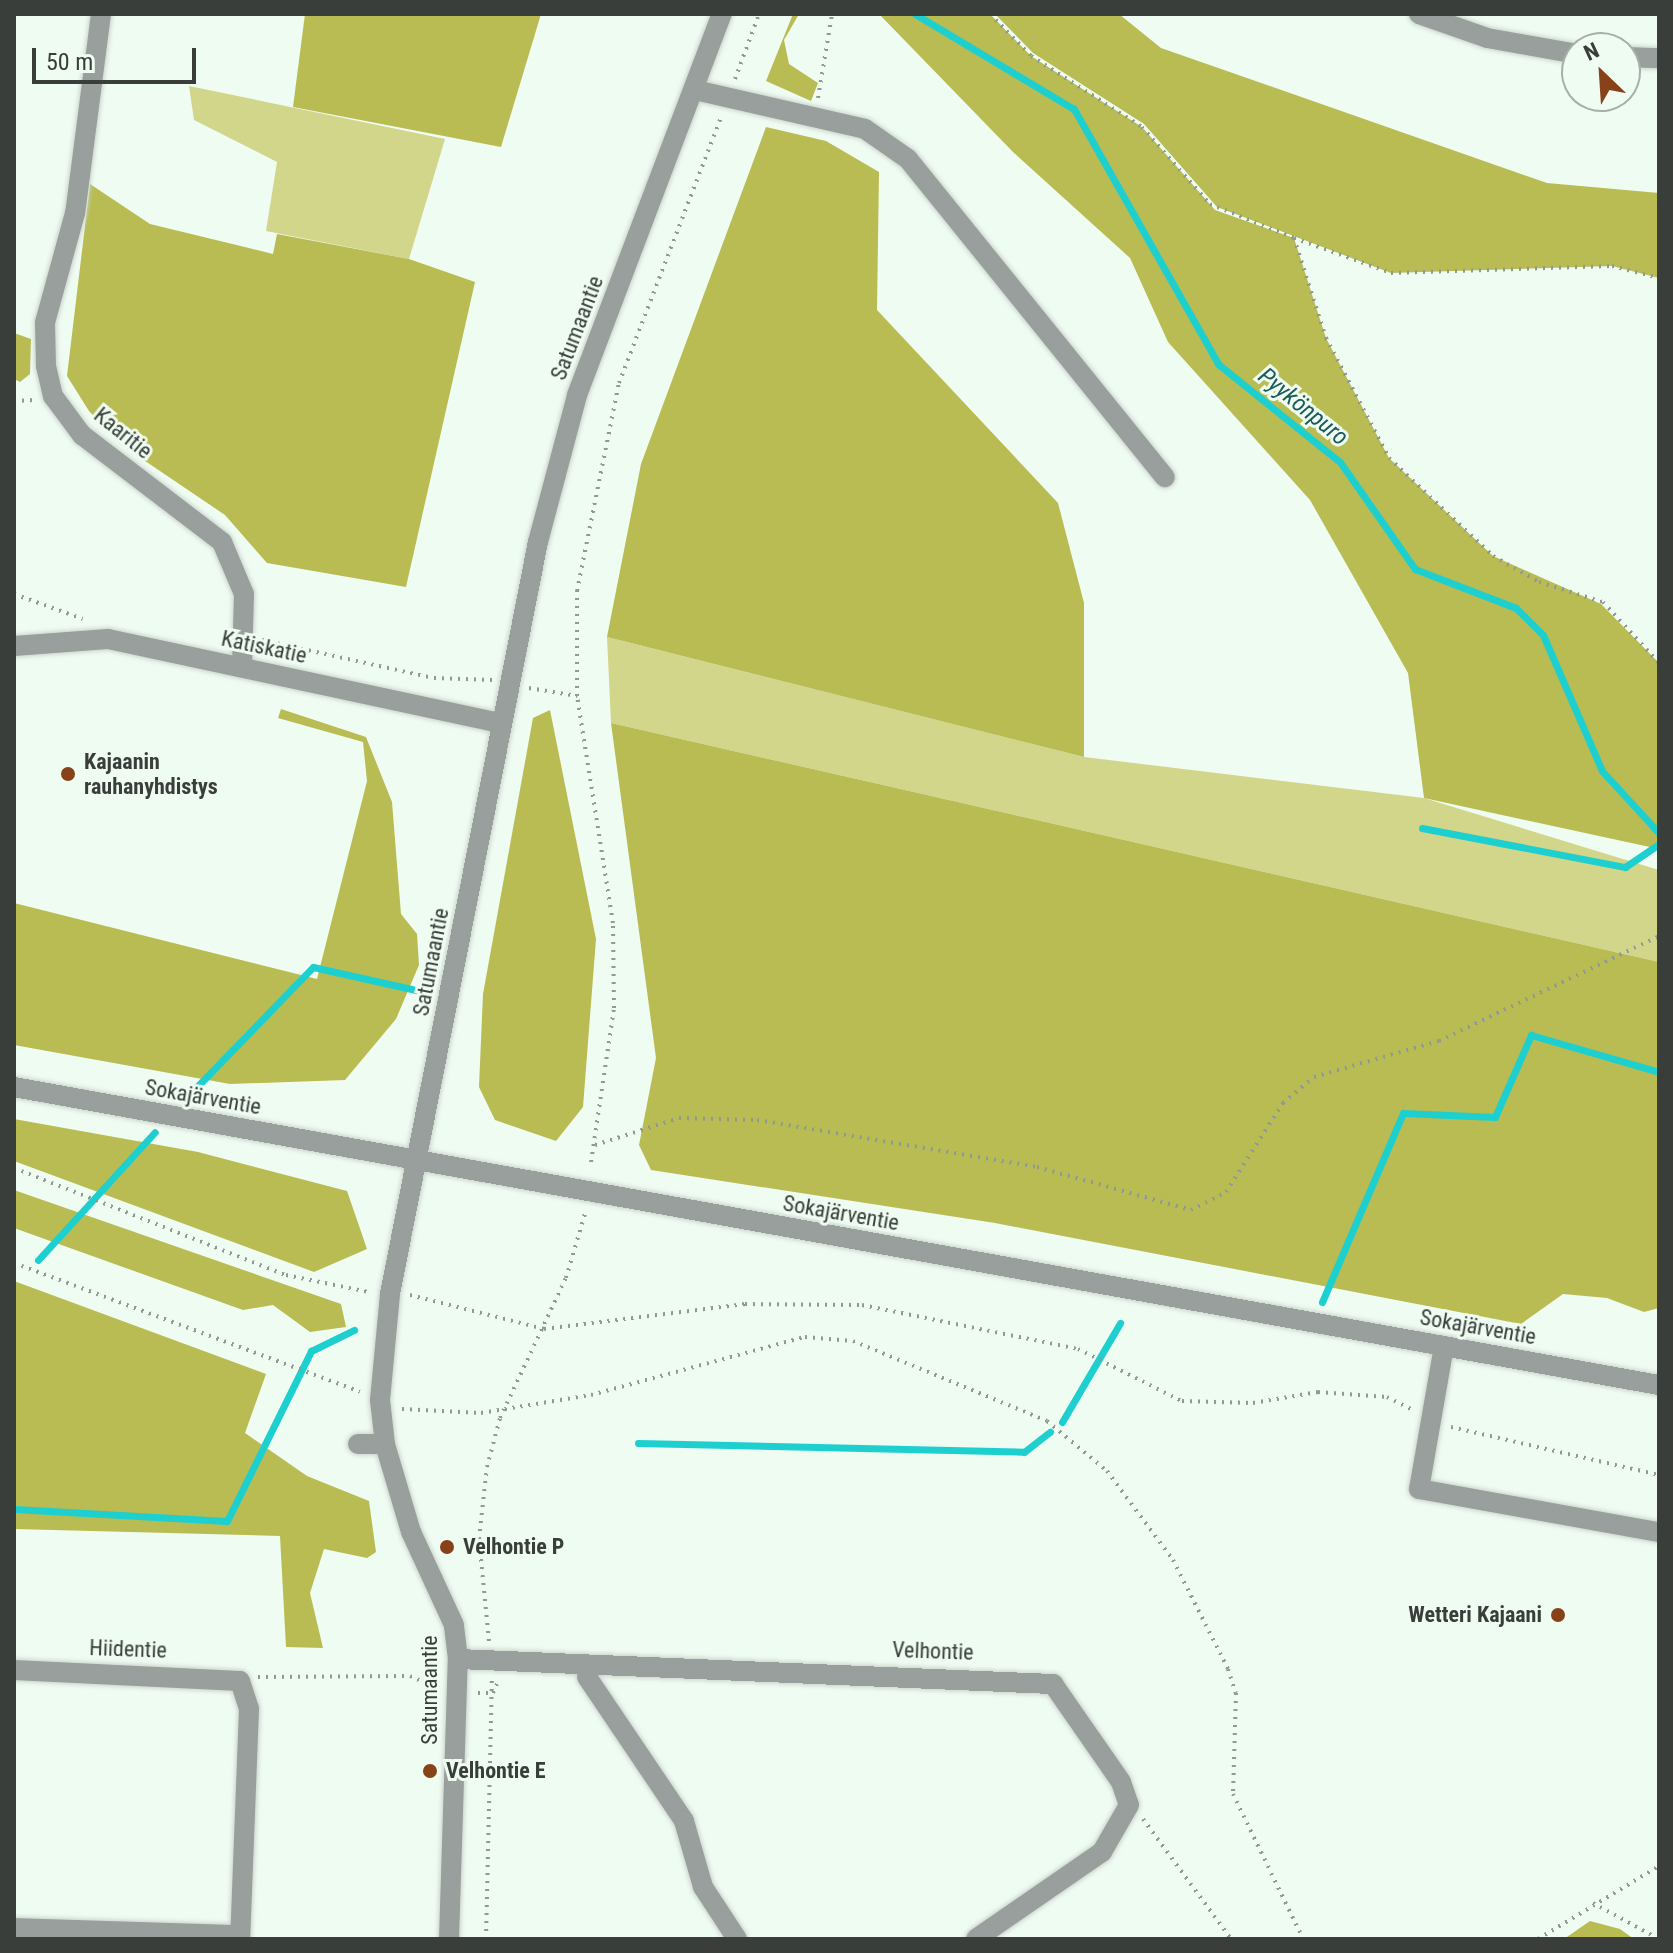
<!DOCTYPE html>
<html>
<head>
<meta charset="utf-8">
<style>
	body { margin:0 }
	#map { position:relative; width:1673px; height:1953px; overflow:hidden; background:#effcf2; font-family:"Roboto Condensed",sans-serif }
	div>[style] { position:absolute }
	.green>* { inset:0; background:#d1d68a }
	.forest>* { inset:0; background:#b8bc53 }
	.stream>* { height:7px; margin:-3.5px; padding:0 3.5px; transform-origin:3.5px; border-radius:3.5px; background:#1ecfcf }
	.path>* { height:4px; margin-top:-2px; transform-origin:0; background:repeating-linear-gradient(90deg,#909992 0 2px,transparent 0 8px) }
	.roads { filter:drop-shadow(0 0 2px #cbd6cd) drop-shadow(0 0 2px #cbd6cd) }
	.minor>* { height:20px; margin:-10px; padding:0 10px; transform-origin:10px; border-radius:10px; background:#999f9d }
	.dots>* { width:22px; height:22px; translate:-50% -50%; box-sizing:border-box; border:4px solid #effcf2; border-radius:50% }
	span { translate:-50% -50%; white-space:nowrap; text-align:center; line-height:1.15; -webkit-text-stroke:6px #effcf2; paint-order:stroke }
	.street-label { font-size:22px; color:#393e3a }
	.poi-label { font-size:22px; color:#393e3a; font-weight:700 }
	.left { translate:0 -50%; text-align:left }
	.right { translate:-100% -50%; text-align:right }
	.water-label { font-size:24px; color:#1b5b5b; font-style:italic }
	.frame { position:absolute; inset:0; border:16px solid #393e3a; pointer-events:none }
	.north { position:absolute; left:1561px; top:32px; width:80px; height:80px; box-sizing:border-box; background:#effcf2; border:2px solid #a6b0a8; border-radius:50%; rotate:335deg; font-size:22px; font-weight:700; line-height:32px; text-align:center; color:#393e3a }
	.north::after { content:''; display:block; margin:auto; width:28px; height:36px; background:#874219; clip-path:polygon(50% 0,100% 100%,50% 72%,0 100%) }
	.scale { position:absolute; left:32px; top:48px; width:164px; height:36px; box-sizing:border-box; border:4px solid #393e3a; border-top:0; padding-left:10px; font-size:24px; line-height:28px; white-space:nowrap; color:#393e3a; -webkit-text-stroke:6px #effcf2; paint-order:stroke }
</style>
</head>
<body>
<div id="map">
	<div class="green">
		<div style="clip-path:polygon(189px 86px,445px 139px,409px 259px,266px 231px,277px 162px,194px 120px)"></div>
		<div style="clip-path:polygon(607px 637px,1084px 757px,1424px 798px,1659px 870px,1659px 962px,611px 723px)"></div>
	</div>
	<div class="forest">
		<div style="clip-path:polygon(305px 14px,541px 14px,501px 147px,293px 107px)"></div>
		<div style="clip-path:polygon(793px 14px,799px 14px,784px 40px,789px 64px,818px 83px,811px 101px,766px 81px)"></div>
		<div style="clip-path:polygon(879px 14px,990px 14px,1031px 56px,1142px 127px,1215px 210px,1294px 238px,1326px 338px,1389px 458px,1493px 556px,1601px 604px,1659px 663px,1659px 849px,1424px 798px,1408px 673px,1310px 500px,1168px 342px,1130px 258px,1013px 152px)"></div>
		<div style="clip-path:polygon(995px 14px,1119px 14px,1161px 48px,1547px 183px,1659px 193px,1659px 278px,1612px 266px,1391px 273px,1217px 207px,1144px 124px,1033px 53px)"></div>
		<div style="clip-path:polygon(766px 127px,826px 141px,879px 172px,877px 310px,1058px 503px,1084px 603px,1084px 757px,607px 637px,641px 464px)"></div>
		<div style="clip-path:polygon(90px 184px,150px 224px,273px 254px,277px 234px,409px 259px,475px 282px,406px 587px,267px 563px,225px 515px,120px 444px,89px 411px,67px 376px)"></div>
		<div style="clip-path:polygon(14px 333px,31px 339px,30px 374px,20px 382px,14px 379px)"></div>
		<div style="clip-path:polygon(281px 709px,366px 737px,392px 802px,401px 914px,417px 934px,419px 965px,396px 1019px,345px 1080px,230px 1084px,14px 1045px,14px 903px,317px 979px,367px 781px,363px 742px,278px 718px)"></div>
		<div style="clip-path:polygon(550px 710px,596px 939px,583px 1107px,556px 1141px,495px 1120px,479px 1087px,483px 994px,533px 718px)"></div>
		<div style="clip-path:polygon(611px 723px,1659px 962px,1659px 1308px,1644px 1312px,1607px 1298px,1563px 1294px,1521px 1324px,995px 1223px,651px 1170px,639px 1145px,656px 1058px)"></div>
		<div style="clip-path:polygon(14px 1119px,198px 1152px,347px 1191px,367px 1249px,314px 1272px,14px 1161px)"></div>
		<div style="clip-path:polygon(14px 1190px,341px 1304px,346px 1327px,310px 1332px,273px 1305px,243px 1310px,14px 1228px)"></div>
		<div style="clip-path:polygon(14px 1281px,266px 1374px,245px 1433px,307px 1476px,369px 1501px,376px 1552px,367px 1558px,324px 1549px,310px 1593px,323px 1648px,286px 1647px,280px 1536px,14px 1529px)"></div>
		<div style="clip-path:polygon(1590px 1921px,1620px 1929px,1634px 1939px,1564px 1939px)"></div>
	</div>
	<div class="stream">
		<div style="left:915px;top:14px;width:185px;rotate:30.9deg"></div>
		<div style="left:1074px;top:109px;width:293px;rotate:60.5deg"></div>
		<div style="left:1218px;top:364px;width:156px;rotate:38.8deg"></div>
		<div style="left:1340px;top:462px;width:131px;rotate:55deg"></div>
		<div style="left:1415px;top:569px;width:108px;rotate:21.1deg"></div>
		<div style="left:1516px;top:608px;width:38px;rotate:45deg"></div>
		<div style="left:1543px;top:635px;width:148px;rotate:66.5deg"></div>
		<div style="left:1602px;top:771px;width:84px;rotate:47.4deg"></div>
		<div style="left:1422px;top:828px;width:207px;rotate:10.9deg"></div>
		<div style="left:1625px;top:867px;width:41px;rotate:-34.1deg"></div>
		<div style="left:185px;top:1099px;width:184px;rotate:-45.9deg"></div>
		<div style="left:313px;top:967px;width:110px;rotate:12.6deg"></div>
		<div style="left:38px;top:1260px;width:173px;rotate:-47.6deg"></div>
		<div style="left:1322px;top:1302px;width:206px;rotate:-66.8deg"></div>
		<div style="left:1403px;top:1113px;width:92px;rotate:2.5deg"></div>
		<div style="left:1495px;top:1117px;width:90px;rotate:-66.3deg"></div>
		<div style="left:1531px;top:1035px;width:133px;rotate:16.1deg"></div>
		<div style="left:1062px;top:1422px;width:115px;rotate:-59.6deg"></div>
		<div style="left:638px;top:1443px;width:386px;rotate:1.3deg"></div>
		<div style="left:1024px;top:1452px;width:33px;rotate:-38deg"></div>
		<div style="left:14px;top:1509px;width:213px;rotate:3.2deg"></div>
		<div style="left:227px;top:1521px;width:190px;rotate:-63.7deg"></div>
		<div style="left:311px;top:1351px;width:48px;rotate:-26deg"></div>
	</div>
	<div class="path">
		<div style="left:990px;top:14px;width:59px;rotate:45.7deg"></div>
		<div style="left:1031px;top:56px;width:132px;rotate:32.6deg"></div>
		<div style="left:1142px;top:127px;width:103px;rotate:48.6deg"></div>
		<div style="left:1210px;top:204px;width:91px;rotate:22deg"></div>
		<div style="left:1294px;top:238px;width:105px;rotate:72.3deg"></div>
		<div style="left:1326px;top:338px;width:136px;rotate:62.3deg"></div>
		<div style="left:1389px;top:458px;width:143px;rotate:43.3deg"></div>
		<div style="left:1493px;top:556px;width:53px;rotate:29.5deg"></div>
		<div style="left:1539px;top:582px;width:67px;rotate:17.4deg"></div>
		<div style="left:1603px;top:602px;width:83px;rotate:47.4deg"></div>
		<div style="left:735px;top:79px;width:69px;rotate:-69.7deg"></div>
		<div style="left:818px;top:98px;width:85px;rotate:-80.5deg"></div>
		<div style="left:1294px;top:238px;width:103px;rotate:19.8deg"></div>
		<div style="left:1391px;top:273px;width:221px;rotate:-1.8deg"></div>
		<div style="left:1612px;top:266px;width:49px;rotate:14.3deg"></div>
		<div style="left:14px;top:401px;width:21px;rotate:-3deg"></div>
		<div style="left:14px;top:594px;width:73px;rotate:19.9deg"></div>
		<div style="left:262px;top:640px;width:176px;rotate:12.5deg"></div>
		<div style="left:434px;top:678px;width:59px;rotate:1.9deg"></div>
		<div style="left:529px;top:688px;width:49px;rotate:9.5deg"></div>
		<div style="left:595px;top:1145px;width:88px;rotate:-17.8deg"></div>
		<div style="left:679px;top:1118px;width:78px;rotate:1.5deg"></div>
		<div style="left:757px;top:1120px;width:284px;rotate:9.5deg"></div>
		<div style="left:1037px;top:1167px;width:160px;rotate:15.6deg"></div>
		<div style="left:1191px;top:1210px;width:39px;rotate:-27deg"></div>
		<div style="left:1226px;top:1192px;width:106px;rotate:-57.4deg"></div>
		<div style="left:1283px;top:1103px;width:40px;rotate:-40deg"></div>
		<div style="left:1314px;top:1077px;width:130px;rotate:-16.1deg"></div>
		<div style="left:1439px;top:1041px;width:244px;rotate:-25.5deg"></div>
		<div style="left:591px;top:1162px;width:156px;rotate:-81.5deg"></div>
		<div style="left:614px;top:1008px;width:85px;rotate:-90.7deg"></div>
		<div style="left:613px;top:923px;width:230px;rotate:-99deg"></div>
		<div style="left:577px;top:696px;width:105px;rotate:-90deg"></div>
		<div style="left:577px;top:591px;width:212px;rotate:-78.6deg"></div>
		<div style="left:619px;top:383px;width:285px;rotate:-69deg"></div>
		<div style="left:14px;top:1168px;width:292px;rotate:21.5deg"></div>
		<div style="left:286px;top:1275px;width:85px;rotate:11.6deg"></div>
		<div style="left:14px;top:1263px;width:369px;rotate:20.4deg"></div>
		<div style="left:410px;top:1295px;width:138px;rotate:14.2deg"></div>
		<div style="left:544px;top:1329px;width:203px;rotate:-7.1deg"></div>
		<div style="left:745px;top:1304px;width:117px;rotate:0.5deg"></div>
		<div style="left:862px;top:1305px;width:220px;rotate:11.5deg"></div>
		<div style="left:1078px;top:1349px;width:116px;rotate:26.6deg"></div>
		<div style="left:1182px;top:1401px;width:71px;rotate:1.6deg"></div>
		<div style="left:1253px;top:1403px;width:66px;rotate:-9.6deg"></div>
		<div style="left:1318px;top:1392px;width:69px;rotate:4.1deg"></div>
		<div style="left:1387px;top:1397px;width:30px;rotate:27deg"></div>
		<div style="left:402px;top:1409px;width:79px;rotate:2.9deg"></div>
		<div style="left:481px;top:1413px;width:111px;rotate:-9.3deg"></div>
		<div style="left:591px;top:1395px;width:222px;rotate:-15.2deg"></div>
		<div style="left:805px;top:1337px;width:48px;rotate:4.8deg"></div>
		<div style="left:853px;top:1341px;width:210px;rotate:22.4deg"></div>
		<div style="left:1047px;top:1421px;width:78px;rotate:39.8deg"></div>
		<div style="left:1107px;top:1471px;width:111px;rotate:53.4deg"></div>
		<div style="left:1173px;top:1560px;width:122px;rotate:63.2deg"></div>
		<div style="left:1228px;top:1669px;width:25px;rotate:72deg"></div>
		<div style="left:1236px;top:1693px;width:101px;rotate:91.7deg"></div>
		<div style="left:1233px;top:1794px;width:161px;rotate:64.2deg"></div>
		<div style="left:1451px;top:1427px;width:213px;rotate:13deg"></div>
		<div style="left:447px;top:1547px;width:33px;rotate:-14deg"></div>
		<div style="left:489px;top:1641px;width:102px;rotate:-95.6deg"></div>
		<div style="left:479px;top:1539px;width:72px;rotate:-83.7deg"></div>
		<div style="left:487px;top:1467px;width:51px;rotate:-75.1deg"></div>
		<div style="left:500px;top:1418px;width:155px;rotate:-64.8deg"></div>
		<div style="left:566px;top:1278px;width:71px;rotate:-73.6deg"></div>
		<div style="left:258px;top:1677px;width:152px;rotate:-0.4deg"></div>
		<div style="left:410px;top:1676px;width:31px;rotate:25deg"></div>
		<div style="left:478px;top:1693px;width:15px"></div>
		<div style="left:493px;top:1693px;width:12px;rotate:-66deg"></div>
		<div style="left:1143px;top:1819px;width:149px;rotate:53.7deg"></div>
		<div style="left:1593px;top:1903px;width:75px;rotate:28.6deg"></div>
		<div style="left:486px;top:1939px;width:258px;rotate:-88.7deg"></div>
		<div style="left:1538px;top:1939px;width:141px;rotate:-31.1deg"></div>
	</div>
	<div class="roads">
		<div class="minor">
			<div style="left:101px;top:14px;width:201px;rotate:97.4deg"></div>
			<div style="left:75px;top:213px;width:114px;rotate:105.3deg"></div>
			<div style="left:45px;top:323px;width:43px;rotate:88.7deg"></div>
			<div style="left:46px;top:366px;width:31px;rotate:77deg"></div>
			<div style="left:53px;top:396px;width:49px;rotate:53.4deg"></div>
			<div style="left:82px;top:435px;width:176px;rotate:37.4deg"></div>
			<div style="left:222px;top:542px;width:56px;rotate:67.1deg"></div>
			<div style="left:244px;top:594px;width:72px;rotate:91.6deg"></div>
			<div style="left:1419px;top:14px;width:72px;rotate:19.4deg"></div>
			<div style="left:1487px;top:38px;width:91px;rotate:10.1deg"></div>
			<div style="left:1625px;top:57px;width:34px;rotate:2deg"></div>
			<div style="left:695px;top:90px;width:174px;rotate:12.9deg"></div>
			<div style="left:865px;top:129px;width:52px;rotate:34.9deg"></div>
			<div style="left:908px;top:159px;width:409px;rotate:51.1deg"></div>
			<div style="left:14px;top:646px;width:94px;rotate:-4.3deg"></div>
			<div style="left:108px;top:639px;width:402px;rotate:12.1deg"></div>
			<div style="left:14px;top:1087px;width:1672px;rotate:10.27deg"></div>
			<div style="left:1444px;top:1346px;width:145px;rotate:99.9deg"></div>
			<div style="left:1419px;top:1489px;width:244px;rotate:10.2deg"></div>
			<div style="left:358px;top:1444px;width:27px"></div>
			<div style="left:458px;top:1659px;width:596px;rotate:2.41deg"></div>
			<div style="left:1053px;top:1684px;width:119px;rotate:55.2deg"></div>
			<div style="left:1121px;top:1782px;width:24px;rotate:71deg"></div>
			<div style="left:1129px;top:1805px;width:54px;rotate:119.9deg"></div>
			<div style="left:1102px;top:1852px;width:153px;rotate:145.4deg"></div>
			<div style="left:14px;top:1670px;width:226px;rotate:2.8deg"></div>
			<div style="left:240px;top:1681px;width:29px;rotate:72deg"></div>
			<div style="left:249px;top:1709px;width:230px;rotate:92.2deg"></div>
			<div style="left:587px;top:1677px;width:174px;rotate:56deg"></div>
			<div style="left:684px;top:1821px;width:69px;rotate:73.9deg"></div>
			<div style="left:703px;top:1887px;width:62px;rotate:56.8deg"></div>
			<div style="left:14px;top:1928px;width:226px;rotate:1.8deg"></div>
			<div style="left:449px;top:1939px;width:280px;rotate:-88.2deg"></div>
			<div style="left:458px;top:1659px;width:34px;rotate:-97deg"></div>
			<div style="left:454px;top:1625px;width:102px;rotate:-114.8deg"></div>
			<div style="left:411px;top:1532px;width:92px;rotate:-106.5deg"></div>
			<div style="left:385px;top:1444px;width:44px;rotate:-96.5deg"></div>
			<div style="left:380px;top:1400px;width:106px;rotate:-84.6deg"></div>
			<div style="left:390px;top:1294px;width:766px;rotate:-78.87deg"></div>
			<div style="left:538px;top:542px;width:152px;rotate:-75.1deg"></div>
			<div style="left:577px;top:395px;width:408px;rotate:-69.2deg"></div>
		</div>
	</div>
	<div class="dots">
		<div style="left:68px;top:774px;background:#874219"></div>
		<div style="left:447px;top:1547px;background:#874219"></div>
		<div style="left:1558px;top:1615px;background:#874219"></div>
		<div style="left:430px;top:1771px;background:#874219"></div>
	</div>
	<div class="street-label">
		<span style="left:577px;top:328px;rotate:-69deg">Satumaantie</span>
		<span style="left:123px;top:433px;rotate:39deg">Kaaritie</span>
		<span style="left:264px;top:647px;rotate:12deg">Katiskatie</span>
		<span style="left:431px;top:962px;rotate:-79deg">Satumaantie</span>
		<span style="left:203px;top:1097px;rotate:10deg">Sokajärventie</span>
		<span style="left:841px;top:1213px;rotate:10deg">Sokajärventie</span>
		<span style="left:1478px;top:1327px;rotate:10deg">Sokajärventie</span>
		<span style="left:128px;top:1649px;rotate:2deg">Hiidentie</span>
		<span style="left:933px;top:1651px;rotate:2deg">Velhontie</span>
		<span style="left:430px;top:1690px;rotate:-90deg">Satumaantie</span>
	</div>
	<div class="poi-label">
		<span class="left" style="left:84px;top:774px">Kajaanin<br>rauhanyhdistys</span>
		<span class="left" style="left:463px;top:1547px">Velhontie P</span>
		<span class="right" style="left:1542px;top:1615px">Wetteri Kajaani</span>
		<span class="left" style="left:446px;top:1771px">Velhontie E</span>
	</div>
	<div class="water-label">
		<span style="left:1303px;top:407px;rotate:39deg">Pyykönpuro</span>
	</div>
	<div class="frame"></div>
	<div class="north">N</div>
	<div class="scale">50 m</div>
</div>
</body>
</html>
